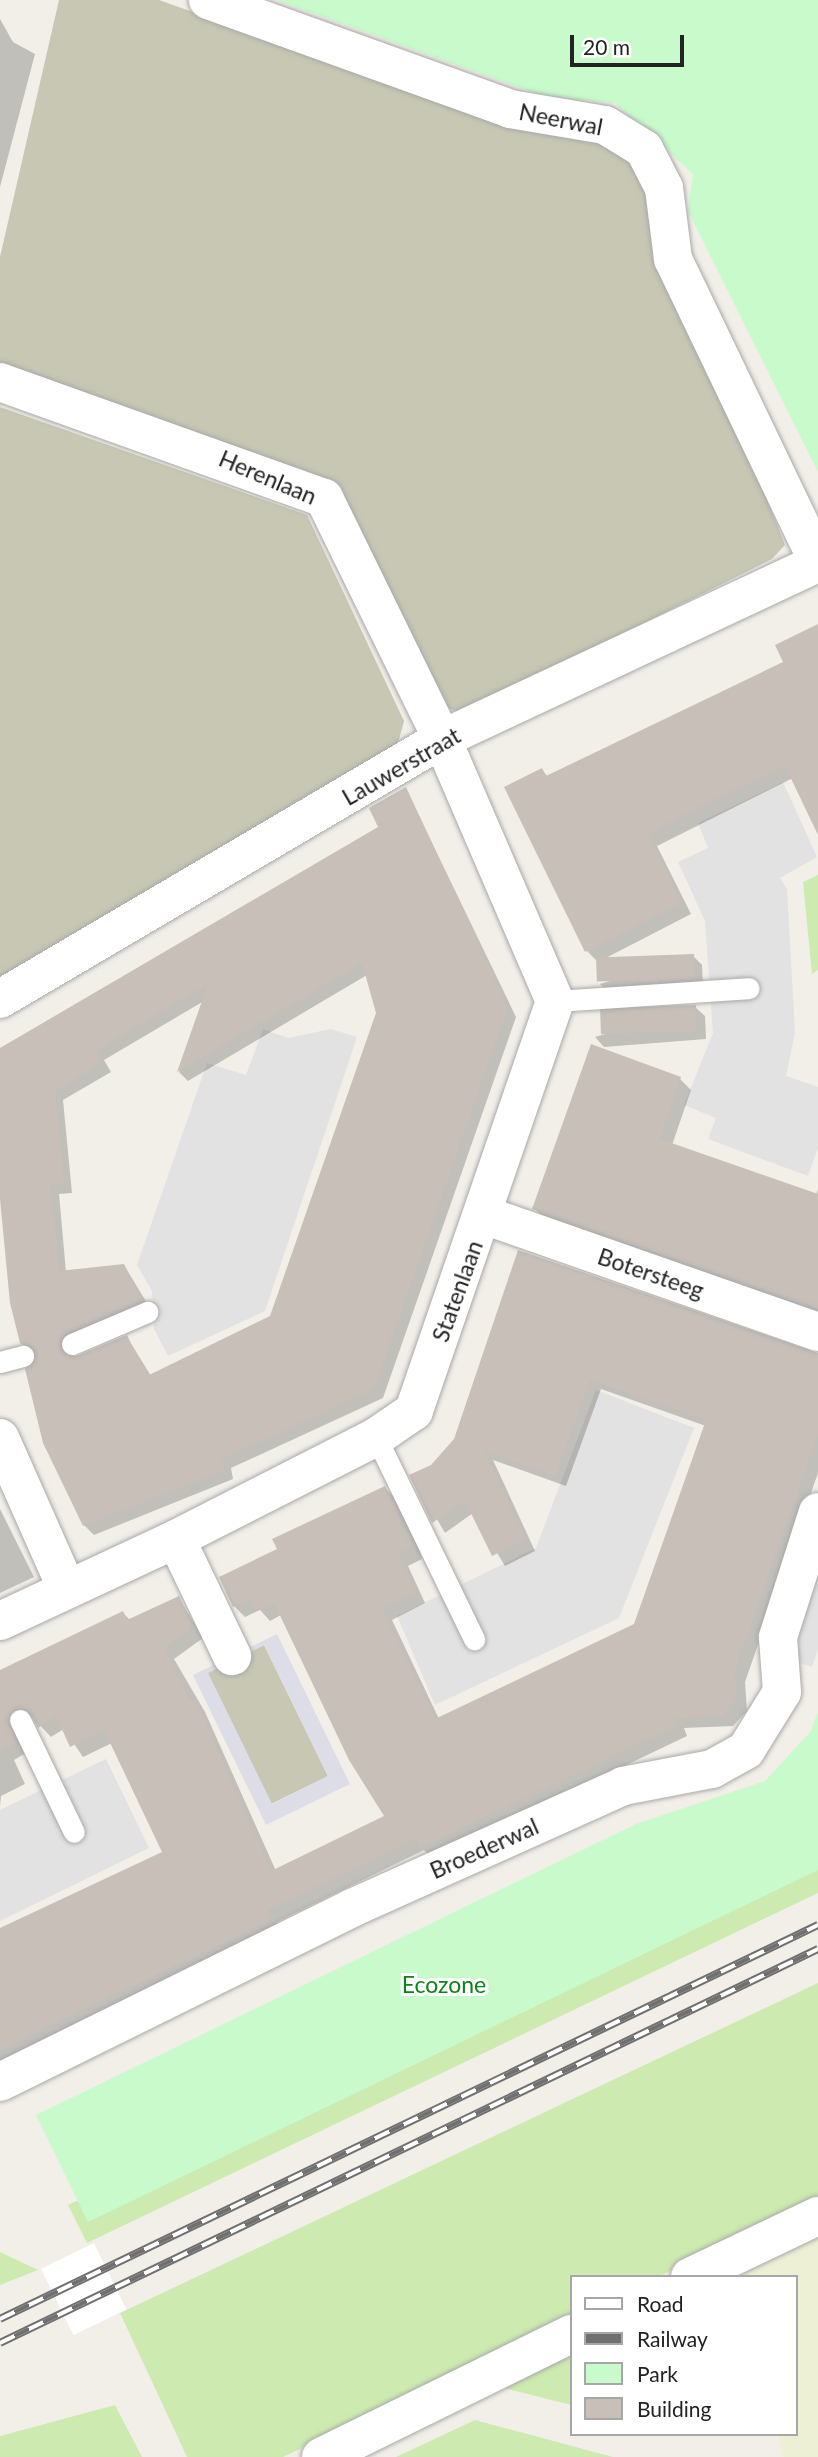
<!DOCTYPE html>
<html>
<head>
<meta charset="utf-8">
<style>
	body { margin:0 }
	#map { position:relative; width:818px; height:2457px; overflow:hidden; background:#f2efe9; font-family:Lato,sans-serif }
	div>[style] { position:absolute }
	.construction>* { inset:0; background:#c7c7b4; transform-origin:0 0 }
	.farmland>* { inset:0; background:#eef0d5 }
	.grass>* { inset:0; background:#cdebb0 }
	.park>* { inset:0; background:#c8facc }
	.parking>* { inset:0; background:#e2e2e2 }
	.plaza>* { inset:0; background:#dddde8 }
	.pier>* { inset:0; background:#fff; transform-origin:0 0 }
	.shadow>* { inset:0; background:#0003 }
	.building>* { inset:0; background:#c7bfb8; transform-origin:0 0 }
	.roads { filter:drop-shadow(0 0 2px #a9a9a9) drop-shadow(0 0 2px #a9a9a9) }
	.service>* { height:21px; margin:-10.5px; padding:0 10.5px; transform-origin:10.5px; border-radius:10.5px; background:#fff }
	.minor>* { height:38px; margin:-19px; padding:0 19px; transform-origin:19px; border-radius:19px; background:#fff }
	.rail>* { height:8px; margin-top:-4px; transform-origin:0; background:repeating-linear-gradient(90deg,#fff 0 16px,#707070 0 32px); box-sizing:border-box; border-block:2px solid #707070 }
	span { translate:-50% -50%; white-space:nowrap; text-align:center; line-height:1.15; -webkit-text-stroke:6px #fff; paint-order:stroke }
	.street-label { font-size:23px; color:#222 }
	.park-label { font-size:23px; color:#0c8416 }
	.legend { position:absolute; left:570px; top:2275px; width:228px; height:161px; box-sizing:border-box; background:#fff; border:2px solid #a7a7a7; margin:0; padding:9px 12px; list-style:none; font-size:21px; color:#222 }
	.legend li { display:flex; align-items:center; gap:14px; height:35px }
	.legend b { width:35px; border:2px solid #a7a7a7 }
	.scale { position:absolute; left:570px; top:35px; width:114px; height:32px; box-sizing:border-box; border:4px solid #222; border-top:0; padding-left:9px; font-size:21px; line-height:24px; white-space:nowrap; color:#222; -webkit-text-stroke:5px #fff; paint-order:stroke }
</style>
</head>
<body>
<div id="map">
	<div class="construction">
		<div style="clip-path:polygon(59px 0,159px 0,468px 110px,609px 140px,631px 151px,785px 545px,772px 559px,464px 713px,436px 705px,326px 491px,0 375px,0 257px)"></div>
		<div style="clip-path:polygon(0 407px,307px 515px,404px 721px,396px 751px,0 977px)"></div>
		<div style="left:264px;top:1645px;width:146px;height:63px;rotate:64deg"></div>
	</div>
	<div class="farmland">
		<div style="clip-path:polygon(818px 2233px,818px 2457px,784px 2457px,777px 2434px,795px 2434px,795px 2277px,731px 2277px)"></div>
	</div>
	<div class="grass">
		<div style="clip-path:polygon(818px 875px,818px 970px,812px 974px,803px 882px)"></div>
		<div style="clip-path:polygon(818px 1759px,818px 1893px,87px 2243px,68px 2205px,138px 2171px)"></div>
		<div style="clip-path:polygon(818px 1983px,818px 2200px,658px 2277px,571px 2277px,571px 2318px,283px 2457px,187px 2457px,120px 2313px)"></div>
		<div style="clip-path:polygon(0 2252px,38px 2270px,0 2285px)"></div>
		<div style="clip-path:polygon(571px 2348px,571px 2405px,492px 2385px)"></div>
		<div style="clip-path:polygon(115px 2405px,142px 2457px,0 2457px,0 2436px)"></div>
		<div style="clip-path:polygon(475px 2420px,613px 2457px,396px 2457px)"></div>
	</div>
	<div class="park">
		<div style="clip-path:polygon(276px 0,818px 0,818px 472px,688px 211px,693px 174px,615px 103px,548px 98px)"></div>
		<div style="clip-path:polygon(818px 1711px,818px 1870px,88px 2222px,36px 2115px,636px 1824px,765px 1781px,811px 1731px)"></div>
	</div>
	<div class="parking">
		<div style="clip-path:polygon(783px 782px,817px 857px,780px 878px,787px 889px,795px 1033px,786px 1076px,818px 1087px,818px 1148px,808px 1176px,708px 1139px,716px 1118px,684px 1105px,713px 1033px,705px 921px,678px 862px,708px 848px,698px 823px)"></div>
		<div style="clip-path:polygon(263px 1029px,288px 1038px,331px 1029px,357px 1037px,265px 1311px,168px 1356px,154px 1329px,152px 1291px,137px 1265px,207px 1063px,246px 1075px)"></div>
		<div style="clip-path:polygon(596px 1390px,694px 1428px,619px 1618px,435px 1705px,397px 1616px,536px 1548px)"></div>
		<div style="clip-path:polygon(818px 1556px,818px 1649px,812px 1667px,782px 1657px)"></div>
		<div style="clip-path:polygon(106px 1759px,149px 1848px,0 1921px,0 1810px)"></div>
	</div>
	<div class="plaza">
		<div style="clip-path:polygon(evenodd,277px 1634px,350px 1784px,266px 1825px,193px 1675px,277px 1634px,264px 1645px,328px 1776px,272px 1804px,208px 1673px,264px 1645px)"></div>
	</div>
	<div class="pier">
		<div style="left:94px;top:2243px;width:74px;height:59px;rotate:64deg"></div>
	</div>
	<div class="shadow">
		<div style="clip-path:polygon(0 19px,13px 42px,35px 54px,0 187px)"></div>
		<div style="clip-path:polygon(818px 626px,818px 830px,793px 778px,657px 846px,691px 914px,598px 962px,587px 951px,542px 770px,548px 777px,785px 663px)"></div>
		<div style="clip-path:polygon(evenodd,406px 789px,516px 1017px,383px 1398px,231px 1468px,233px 1479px,94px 1535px,84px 1525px,31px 1352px,0 1180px,0 1049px,380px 827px,406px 789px,367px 975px,378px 1013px,271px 1318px,151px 1376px,127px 1337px,72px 1359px,67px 1354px,76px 1341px,150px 1308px,124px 1265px,66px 1272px,59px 1194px,72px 1193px,63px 1100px,111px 1072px,104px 1060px,204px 1001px,179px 1072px,188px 1081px,367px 975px)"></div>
		<div style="clip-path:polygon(693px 956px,702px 965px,703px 987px,609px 993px,600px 984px)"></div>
		<div style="clip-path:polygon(695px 1007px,705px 1016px,706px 1039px,604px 1047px,595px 1037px)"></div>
		<div style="clip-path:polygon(680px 1079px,691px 1090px,672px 1145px,816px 1195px,818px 1189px,818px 1315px,545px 1219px,534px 1208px)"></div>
		<div style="clip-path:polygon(519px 1252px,818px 1355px,818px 1473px,745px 1682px,747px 1711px,733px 1726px,684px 1728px,687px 1736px,432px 1858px,424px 1850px,277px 1922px,281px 1931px,0 2067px,0 1931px,165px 1852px,112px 1743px,83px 1757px,64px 1729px,51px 1737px,32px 1717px,19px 1724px,26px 1753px,14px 1760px,25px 1784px,1px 1796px,0 1807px,0 1671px,123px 1613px,131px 1621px,179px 1598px,203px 1638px,174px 1659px,205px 1712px,276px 1871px,387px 1817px,281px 1615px,270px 1621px,260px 1610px,245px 1617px,234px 1606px,279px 1549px,385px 1488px,396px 1499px,419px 1547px,422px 1559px,408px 1566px,425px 1603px,392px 1620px,439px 1719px,636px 1625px,706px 1426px,601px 1389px,566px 1486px,493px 1460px,535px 1551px,505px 1566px,473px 1513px,445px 1533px,412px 1476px,433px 1466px,456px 1440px)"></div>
		<div style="clip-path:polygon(0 1509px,34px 1577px,0 1593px)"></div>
	</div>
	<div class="building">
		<div style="clip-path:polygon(818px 624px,818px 835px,785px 766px,682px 815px,648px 834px,681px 903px,585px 952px,504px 787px,542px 768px,546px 776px,783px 662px,775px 645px)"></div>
		<div style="clip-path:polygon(evenodd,406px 787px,508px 1007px,374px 1389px,222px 1459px,225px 1470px,83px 1526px,43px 1443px,25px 1369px,36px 1353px,20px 1343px,10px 1303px,0 1199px,0 1048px,378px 827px,369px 808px,406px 787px,362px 963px,376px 1013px,270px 1316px,147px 1376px,127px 1335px,77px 1356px,64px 1354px,59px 1342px,66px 1332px,141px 1299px,124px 1264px,59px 1271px,50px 1185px,64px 1184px,55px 1091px,103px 1062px,96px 1050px,208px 984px,177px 1072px,362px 963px)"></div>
		<div style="left:694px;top:954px;width:24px;height:98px;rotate:88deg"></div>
		<div style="left:696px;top:1005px;width:26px;height:96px;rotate:88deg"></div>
		<div style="clip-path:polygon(591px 1044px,681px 1077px,660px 1139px,818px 1194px,818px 1309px,532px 1209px)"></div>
		<div style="clip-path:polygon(518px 1250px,818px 1353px,818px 1434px,735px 1670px,736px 1700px,722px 1716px,675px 1718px,678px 1725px,420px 1848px,415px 1839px,267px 1910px,271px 1920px,0 2049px,0 1928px,162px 1852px,104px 1730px,70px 1747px,56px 1716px,38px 1728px,28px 1710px,15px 1708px,7px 1720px,16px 1742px,0 1751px,0 1670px,123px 1611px,127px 1620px,179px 1596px,193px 1626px,164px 1648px,190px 1701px,195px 1699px,271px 1871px,384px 1816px,349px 1760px,274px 1603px,257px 1611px,251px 1599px,233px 1607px,219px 1577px,277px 1549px,272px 1539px,385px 1486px,408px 1534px,412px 1547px,398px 1554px,416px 1592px,382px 1609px,435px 1719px,634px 1624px,706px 1420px,590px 1380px,555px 1476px,484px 1451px,526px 1539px,492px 1556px,465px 1501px,432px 1523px,409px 1475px,431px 1465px,454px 1439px)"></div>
	</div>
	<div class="roads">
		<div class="service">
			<div style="left:555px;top:1001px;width:194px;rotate:-3.8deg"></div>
			<div style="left:72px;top:1344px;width:82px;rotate:-23.1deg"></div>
			<div style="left:0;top:1362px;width:24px;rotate:-15deg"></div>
			<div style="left:376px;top:1437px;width:225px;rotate:64.1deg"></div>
			<div style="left:20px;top:1720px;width:124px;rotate:64.3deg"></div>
		</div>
		<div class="minor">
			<div style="left:208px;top:0;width:321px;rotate:19.8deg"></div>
			<div style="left:510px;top:109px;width:96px;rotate:9.6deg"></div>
			<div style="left:605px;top:125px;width:46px;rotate:31.6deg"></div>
			<div style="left:644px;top:149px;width:44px;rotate:62.9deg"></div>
			<div style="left:664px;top:188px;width:72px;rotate:82.8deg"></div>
			<div style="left:673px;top:259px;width:335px;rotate:64.4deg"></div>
			<div style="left:0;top:382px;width:344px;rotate:19.7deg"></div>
			<div style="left:324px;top:498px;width:268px;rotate:63.9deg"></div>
			<div style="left:442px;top:739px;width:285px;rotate:66.7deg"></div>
			<div style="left:555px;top:1001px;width:434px;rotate:109deg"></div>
			<div style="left:414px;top:1411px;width:46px;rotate:145.6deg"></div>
			<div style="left:376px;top:1437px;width:225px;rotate:153deg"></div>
			<div style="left:176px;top:1539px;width:194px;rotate:155deg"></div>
			<div style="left:0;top:999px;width:513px;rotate:-30.47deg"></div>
			<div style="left:442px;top:739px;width:415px;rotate:-25.1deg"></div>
			<div style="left:484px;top:1215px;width:354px;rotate:19.3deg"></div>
			<div style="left:0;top:1438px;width:165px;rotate:66.1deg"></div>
			<div style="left:176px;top:1539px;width:130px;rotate:64.4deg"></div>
			<div style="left:0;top:2082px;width:393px;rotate:-26.3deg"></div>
			<div style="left:352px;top:1908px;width:297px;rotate:-24.2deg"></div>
			<div style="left:623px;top:1786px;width:91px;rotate:-10.8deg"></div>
			<div style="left:712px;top:1769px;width:39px;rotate:-29deg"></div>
			<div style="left:746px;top:1750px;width:68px;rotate:-58.2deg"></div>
			<div style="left:782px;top:1692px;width:55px;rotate:-94.2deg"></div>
			<div style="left:778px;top:1637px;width:131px;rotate:-72.3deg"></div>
			<div style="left:690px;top:2277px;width:142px;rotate:-25.5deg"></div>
			<div style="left:321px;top:2457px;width:279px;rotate:-26.2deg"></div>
		</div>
	</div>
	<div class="rail">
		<div style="left:0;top:2319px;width:908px;rotate:-25.72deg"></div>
		<div style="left:0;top:2343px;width:908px;rotate:-25.72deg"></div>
	</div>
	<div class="street-label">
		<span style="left:561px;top:119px;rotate:11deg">Neerwal</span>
		<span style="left:268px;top:477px;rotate:23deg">Herenlaan</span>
		<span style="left:401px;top:766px;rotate:-30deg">Lauwerstraat</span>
		<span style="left:651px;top:1273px;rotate:19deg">Botersteeg</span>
		<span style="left:457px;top:1291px;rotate:-70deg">Statenlaan</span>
		<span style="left:484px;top:1848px;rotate:-24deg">Broederwal</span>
	</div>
	<div class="park-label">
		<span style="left:444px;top:1984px">Ecozone</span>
	</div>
	<ul class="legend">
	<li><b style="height:9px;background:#fff"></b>Road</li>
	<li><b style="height:9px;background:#707070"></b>Railway</li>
	<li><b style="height:19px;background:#c8facc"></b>Park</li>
	<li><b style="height:19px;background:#c7bfb8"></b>Building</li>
	</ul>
	<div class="scale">20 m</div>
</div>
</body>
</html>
